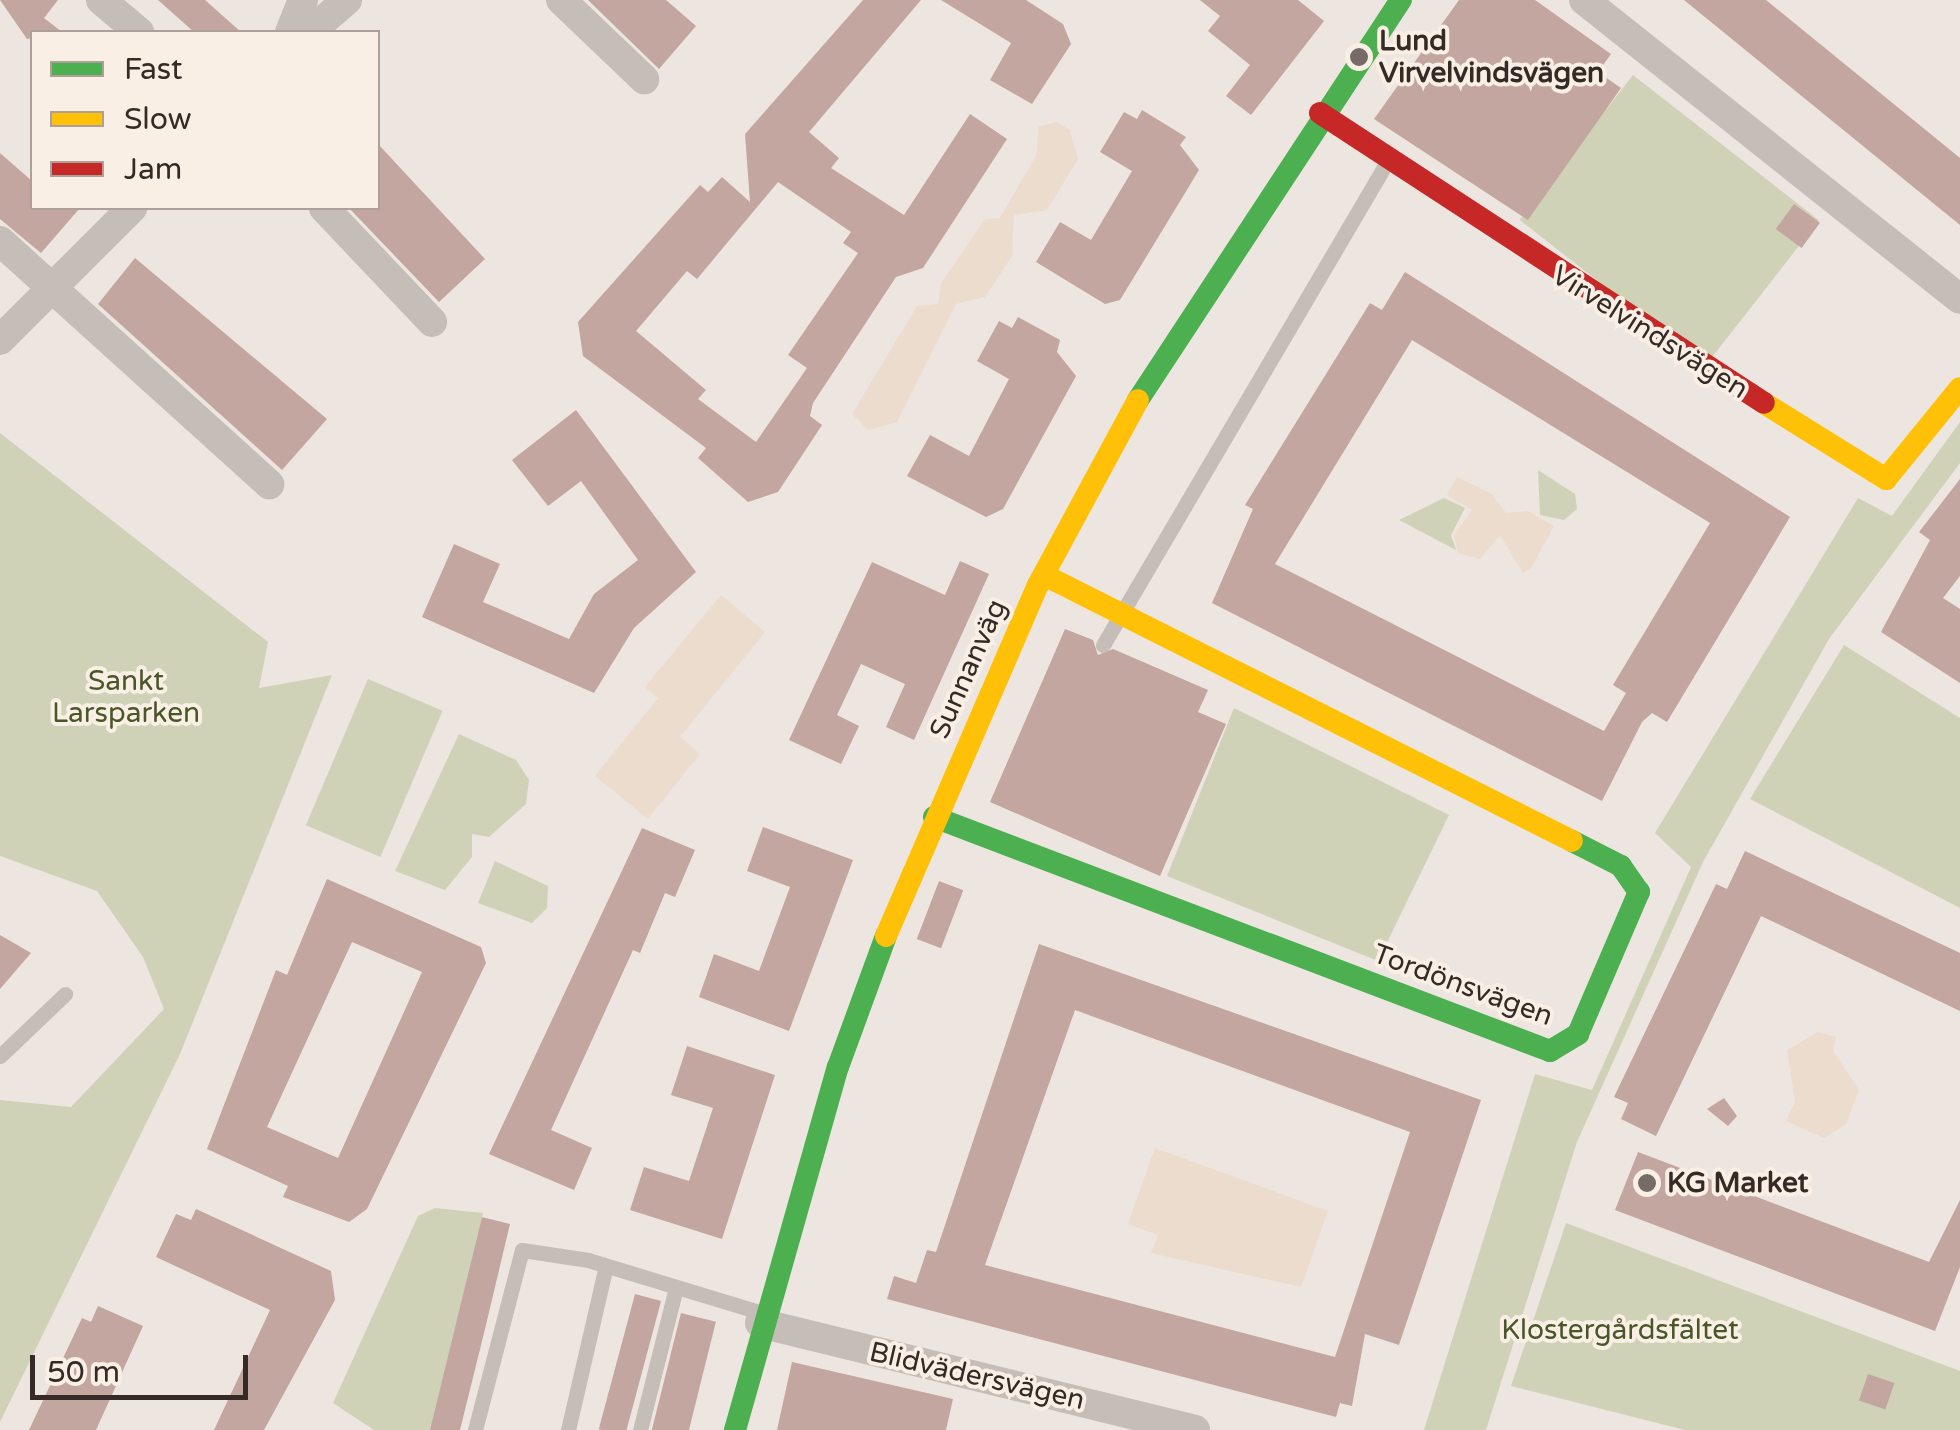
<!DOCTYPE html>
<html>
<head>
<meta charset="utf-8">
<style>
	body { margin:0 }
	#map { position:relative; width:1960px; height:1430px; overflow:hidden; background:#ede5df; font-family:"Varela Round",sans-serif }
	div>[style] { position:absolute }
	.green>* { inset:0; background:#d0d2b8; transform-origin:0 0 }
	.plaza>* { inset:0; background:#ecdccd }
	.building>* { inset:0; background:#c2a69f; transform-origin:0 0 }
	.lane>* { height:15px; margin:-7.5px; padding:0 7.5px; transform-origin:7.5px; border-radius:7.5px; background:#c5bdb8 }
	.street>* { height:30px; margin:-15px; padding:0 15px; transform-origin:15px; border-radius:15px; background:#c5bdb8 }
	.fast>* { height:22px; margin:-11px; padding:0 11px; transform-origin:11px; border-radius:11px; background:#4caf50 }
	.slow>* { height:22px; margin:-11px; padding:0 11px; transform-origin:11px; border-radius:11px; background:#ffc107 }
	.jam>* { height:22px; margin:-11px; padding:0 11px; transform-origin:11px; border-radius:11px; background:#c62828 }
	.dots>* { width:28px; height:28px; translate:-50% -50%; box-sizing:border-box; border:5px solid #faefe5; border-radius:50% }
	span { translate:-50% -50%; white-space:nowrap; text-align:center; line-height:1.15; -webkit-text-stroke:8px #faefe5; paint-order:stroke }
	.poi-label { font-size:28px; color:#362a26; font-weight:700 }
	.left { translate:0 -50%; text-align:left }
	.street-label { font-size:28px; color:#362a26 }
	.park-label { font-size:28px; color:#495628 }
	.legend { position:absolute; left:30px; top:30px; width:350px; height:180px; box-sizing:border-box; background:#faefe5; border:2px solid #aca099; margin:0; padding:12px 18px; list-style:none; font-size:30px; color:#362a26 }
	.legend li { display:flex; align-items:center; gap:20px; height:50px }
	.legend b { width:50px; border:2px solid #aca099 }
	.scale { position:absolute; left:30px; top:1355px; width:218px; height:45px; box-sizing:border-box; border:5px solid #362a26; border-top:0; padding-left:12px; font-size:30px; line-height:35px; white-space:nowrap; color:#362a26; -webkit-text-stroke:8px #faefe5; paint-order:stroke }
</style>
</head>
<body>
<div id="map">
	<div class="green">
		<div style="left:1633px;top:75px;width:236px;height:184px;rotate:38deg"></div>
		<div style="clip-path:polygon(1960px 422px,1960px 463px,1829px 639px,1703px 862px,1577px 1142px,1486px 1430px,1424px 1430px,1535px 1074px,1592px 1090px,1691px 867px,1655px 833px,1858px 498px,1892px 516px)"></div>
		<div style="clip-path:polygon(0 433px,268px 642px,259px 688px,332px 675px,180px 1054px,0 1422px,0 1100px,71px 1107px,164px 1009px,143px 957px,97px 891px,0 856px)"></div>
		<div style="clip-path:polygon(1538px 470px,1575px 494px,1577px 509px,1564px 520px,1540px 515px)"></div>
		<div style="clip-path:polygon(1444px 498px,1465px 508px,1451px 535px,1456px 550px,1399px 520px)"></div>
		<div style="clip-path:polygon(1844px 645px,1960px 718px,1960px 908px,1750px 799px)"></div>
		<div style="left:368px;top:679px;width:81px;height:159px;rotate:23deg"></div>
		<div style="clip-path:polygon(1234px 708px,1449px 815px,1378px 961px,1167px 876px)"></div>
		<div style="clip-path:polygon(459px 734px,516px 760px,529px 780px,526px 804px,489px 837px,472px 834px,472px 857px,445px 890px,395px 871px)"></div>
		<div style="clip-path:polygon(495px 861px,548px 886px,547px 908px,532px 923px,478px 903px)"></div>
		<div style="clip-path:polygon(435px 1208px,483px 1213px,431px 1430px,374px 1430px,333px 1403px,418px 1216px)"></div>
		<div style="clip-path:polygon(1566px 1223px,1960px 1371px,1960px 1430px,1685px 1430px,1511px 1386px)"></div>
	</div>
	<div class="plaza">
		<div style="clip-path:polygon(1056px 122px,1070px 130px,1078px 159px,1047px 210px,1014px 215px,1012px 256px,985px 297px,956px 304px,897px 422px,868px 430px,852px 414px,917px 306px,938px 304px,941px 283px,985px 219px,1000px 218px,1037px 154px,1038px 127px)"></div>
		<div style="clip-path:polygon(1457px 477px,1492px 494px,1506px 513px,1528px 511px,1554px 526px,1531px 568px,1523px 573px,1500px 535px,1480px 559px,1458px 553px,1454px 535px,1472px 510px,1447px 495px)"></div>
		<div style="clip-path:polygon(721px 595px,765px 632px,680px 737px,700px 754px,648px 819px,595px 776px,658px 698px,645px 687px)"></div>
		<div style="clip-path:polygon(1818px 1032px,1836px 1037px,1833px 1051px,1859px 1090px,1846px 1124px,1824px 1138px,1786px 1121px,1795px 1102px,1787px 1050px)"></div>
		<div style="clip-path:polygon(1155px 1148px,1328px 1211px,1301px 1287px,1151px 1253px,1158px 1235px,1128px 1224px)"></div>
	</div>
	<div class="building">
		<div style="clip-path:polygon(0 0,58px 0,44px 18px,62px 32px,27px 39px)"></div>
		<div style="clip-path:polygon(158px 0,205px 0,241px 32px,194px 32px)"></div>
		<div style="clip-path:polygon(588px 0,666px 0,696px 26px,659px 69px)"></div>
		<div style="clip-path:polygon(evenodd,863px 0,921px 0,809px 132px,839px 158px,831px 168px,904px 215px,970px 114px,1007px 139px,923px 268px,896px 277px,813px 403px,810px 416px,822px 425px,778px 492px,748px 502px,698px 458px,706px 448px,583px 356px,578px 322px,700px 185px,708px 192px,722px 177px,750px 202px,745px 134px,863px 0,778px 182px,851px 232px,843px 243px,858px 253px,788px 355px,807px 368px,756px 442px,698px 399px,706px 390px,636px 331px,687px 271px,697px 279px,778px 182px)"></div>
		<div style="clip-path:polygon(941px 0,1026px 0,1063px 24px,1071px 44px,1032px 104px,990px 80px,1011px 43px)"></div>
		<div style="clip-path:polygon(1200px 0,1298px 0,1324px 21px,1251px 115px,1226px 96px,1250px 65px,1208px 31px,1220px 16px)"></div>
		<div style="clip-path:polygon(1459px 0,1535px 0,1611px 54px,1598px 72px,1621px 88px,1528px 220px,1374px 119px)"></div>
		<div style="clip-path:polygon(1684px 0,1766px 0,1960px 158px,1960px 225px)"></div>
		<div style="clip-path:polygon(1142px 110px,1186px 137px,1180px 145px,1199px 170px,1120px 300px,1105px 304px,1036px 262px,1060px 222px,1091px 240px,1132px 171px,1100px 152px,1124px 112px,1137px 119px)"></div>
		<div style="clip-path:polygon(378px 144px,485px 259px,439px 302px,349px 208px,378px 208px)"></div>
		<div style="clip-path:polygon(0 153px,32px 181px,32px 208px,80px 208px,41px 253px,0 219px)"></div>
		<div style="left:1794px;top:204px;width:32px;height:31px;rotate:36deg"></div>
		<div style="clip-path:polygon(135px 258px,327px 419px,282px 470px,98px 304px)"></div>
		<div style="clip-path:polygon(evenodd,1405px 272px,1790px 517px,1667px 722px,1652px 713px,1642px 722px,1602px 801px,1212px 603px,1253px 509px,1245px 505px,1370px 303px,1382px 310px,1405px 272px,1412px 340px,1710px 523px,1613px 685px,1626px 693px,1604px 731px,1275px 564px,1412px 340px)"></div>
		<div style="clip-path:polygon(1018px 317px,1060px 340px,1057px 352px,1076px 376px,1003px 509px,986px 517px,907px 476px,930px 435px,969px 456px,1009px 379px,977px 361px,999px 321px,1012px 328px)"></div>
		<div style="clip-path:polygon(576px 410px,696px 572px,634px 628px,594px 693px,422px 617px,454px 544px,500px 564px,483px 602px,569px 639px,594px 594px,638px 560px,581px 481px,548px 506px,512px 460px)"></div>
		<div style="clip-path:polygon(1960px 479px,1960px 576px,1943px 598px,1960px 609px,1960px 683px,1881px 632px,1930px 540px,1919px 532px)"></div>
		<div style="clip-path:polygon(960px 561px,989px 574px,914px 740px,886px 727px,905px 684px,861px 664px,837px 715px,859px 726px,841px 764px,789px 740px,872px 562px,945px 595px)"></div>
		<div style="clip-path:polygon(1065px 629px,1093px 640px,1098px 655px,1113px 649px,1208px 690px,1198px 712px,1226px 724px,1160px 876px,990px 802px)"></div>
		<div style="clip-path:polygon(763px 827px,853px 860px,789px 1031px,699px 997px,714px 954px,759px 971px,790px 887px,747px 871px)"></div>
		<div style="clip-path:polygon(642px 828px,695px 850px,675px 897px,665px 893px,640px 953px,633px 950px,551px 1130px,592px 1148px,574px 1190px,489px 1154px)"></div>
		<div style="clip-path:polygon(1745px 851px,1960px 953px,1960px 1011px,1761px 916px,1656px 1136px,1621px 1119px,1628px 1103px,1614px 1097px,1716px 884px,1727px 889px)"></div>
		<div style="clip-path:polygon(evenodd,327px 879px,481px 947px,486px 963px,367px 1209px,349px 1222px,283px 1197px,288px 1186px,207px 1149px,276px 970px,287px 975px,327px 879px,352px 942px,422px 972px,338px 1158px,267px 1127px,352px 942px)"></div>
		<div style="left:939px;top:881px;width:26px;height:62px;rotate:21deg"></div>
		<div style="clip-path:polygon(0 935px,31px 953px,0 989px)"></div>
		<div style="clip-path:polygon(evenodd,1039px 944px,1481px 1100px,1399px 1345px,1365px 1334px,1352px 1406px,1340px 1403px,1336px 1417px,887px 1299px,894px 1276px,916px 1283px,927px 1250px,936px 1252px,1039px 944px,1075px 1010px,1410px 1132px,1335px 1357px,985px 1265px,1075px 1010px)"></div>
		<div style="clip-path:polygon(687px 1046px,775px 1075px,722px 1239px,630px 1210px,644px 1167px,689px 1181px,713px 1108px,671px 1095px)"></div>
		<div style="clip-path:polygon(1724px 1098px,1737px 1116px,1728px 1126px,1707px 1109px)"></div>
		<div style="clip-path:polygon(1638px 1152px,1929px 1262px,1960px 1200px,1960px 1267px,1935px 1331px,1615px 1210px)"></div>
		<div style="clip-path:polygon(196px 1209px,331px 1271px,335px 1300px,264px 1430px,214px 1430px,270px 1310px,156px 1257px,176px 1214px,191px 1220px)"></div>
		<div style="clip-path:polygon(482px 1217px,510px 1224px,485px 1329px,460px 1430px,430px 1430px)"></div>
		<div style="left:635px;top:1294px;width:27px;height:140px;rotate:15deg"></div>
		<div style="clip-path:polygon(98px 1306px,143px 1326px,96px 1430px,29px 1430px,82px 1318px,91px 1322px)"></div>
		<div style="left:681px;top:1313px;width:36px;height:121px;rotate:14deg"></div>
		<div style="clip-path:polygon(792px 1362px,953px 1399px,946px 1430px,777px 1430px)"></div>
		<div style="left:1868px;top:1374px;width:28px;height:28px;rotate:19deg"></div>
	</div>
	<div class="lane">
		<div style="left:1103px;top:645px;width:560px;rotate:-59.54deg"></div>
		<div style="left:0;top:1056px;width:90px;rotate:-43.6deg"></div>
		<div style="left:475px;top:1430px;width:186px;rotate:-75.4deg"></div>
		<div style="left:522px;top:1250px;width:67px;rotate:8.6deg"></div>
		<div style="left:588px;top:1260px;width:182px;rotate:16.9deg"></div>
		<div style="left:568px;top:1430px;width:168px;rotate:-77deg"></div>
		<div style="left:640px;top:1430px;width:146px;rotate:-75.8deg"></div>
	</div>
	<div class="street">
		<div style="left:101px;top:0;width:50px;rotate:40.1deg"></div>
		<div style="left:561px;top:0;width:115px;rotate:43.6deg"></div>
		<div style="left:1584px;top:0;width:480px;rotate:38.5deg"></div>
		<div style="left:290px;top:32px;width:35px;rotate:-68deg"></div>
		<div style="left:310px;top:32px;width:49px;rotate:-40.9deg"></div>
		<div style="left:324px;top:208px;width:157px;rotate:46.5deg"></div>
		<div style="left:0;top:241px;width:363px;rotate:42.1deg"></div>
		<div style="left:0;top:340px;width:187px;rotate:-45deg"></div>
		<div style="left:760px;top:1323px;width:448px;rotate:13.8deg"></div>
	</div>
	<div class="fast">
		<div style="left:1138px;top:400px;width:479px;rotate:-56.7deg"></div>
		<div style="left:934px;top:817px;width:659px;rotate:20.8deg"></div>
		<div style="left:1550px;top:1051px;width:33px;rotate:-31deg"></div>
		<div style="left:1578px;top:1034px;width:155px;rotate:-66.8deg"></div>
		<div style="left:1639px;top:892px;width:32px;rotate:-125deg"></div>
		<div style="left:1621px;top:866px;width:55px;rotate:-153deg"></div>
		<div style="left:735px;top:1430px;width:377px;rotate:-74.2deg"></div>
		<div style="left:838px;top:1067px;width:140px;rotate:-69.9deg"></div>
	</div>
	<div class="slow">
		<div style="left:1764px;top:403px;width:144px;rotate:31.9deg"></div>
		<div style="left:1886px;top:479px;width:117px;rotate:-50.9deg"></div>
		<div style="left:1044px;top:575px;width:591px;rotate:26.74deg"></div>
		<div style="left:886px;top:936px;width:382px;rotate:-66.6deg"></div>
		<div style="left:1038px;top:585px;width:210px;rotate:-61.6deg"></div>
	</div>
	<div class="jam">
		<div style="left:1320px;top:113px;width:530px;rotate:33.15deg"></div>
	</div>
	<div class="dots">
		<div style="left:1359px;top:57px;background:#766b67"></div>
		<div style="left:1647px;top:1183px;background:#766b67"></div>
	</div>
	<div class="poi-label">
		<span class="left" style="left:1379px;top:57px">Lund<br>Virvelvindsvägen</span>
		<span class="left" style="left:1667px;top:1183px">KG Market</span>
	</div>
	<div class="street-label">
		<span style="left:1650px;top:332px;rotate:32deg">Virvelvindsvägen</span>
		<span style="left:968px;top:669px;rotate:-66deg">Sunnanväg</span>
		<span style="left:1463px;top:985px;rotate:20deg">Tordönsvägen</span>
		<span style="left:977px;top:1376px;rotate:13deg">Blidvädersvägen</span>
	</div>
	<div class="park-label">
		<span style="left:126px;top:697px">Sankt<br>Larsparken</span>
		<span style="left:1620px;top:1330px">Klostergårdsfältet</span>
	</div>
	<ul class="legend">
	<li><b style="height:12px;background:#4caf50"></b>Fast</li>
	<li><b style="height:12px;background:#ffc107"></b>Slow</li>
	<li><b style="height:12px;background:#c62828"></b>Jam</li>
	</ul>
	<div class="scale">50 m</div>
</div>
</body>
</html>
